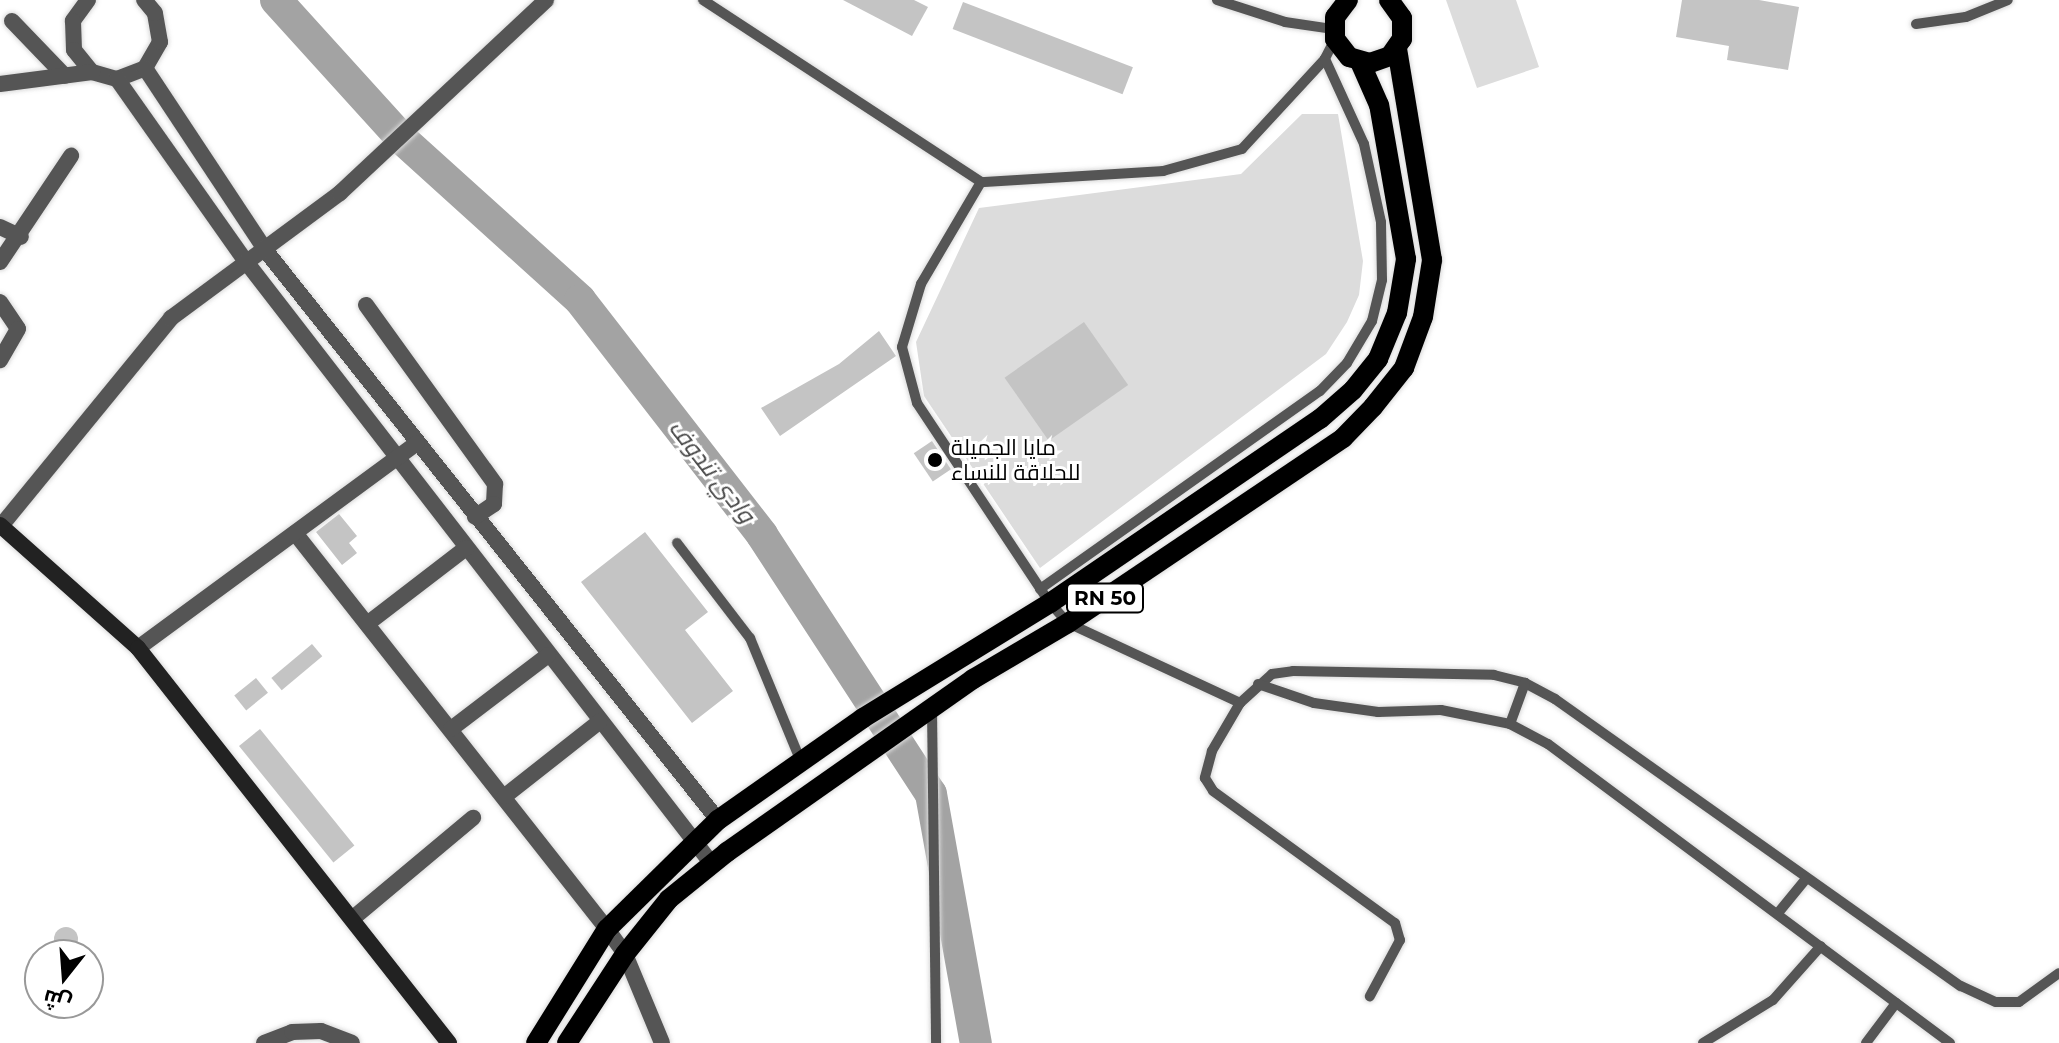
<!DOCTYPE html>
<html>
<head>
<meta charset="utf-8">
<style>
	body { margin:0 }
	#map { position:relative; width:2059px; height:1043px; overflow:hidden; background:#fff; font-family:Montserrat,Cairo,sans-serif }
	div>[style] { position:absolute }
	.green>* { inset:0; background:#dcdcdc }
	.river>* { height:32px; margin:-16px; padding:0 16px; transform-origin:16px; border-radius:16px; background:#a3a3a3 }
	.building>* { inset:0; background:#c4c4c4; transform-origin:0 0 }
	.round { border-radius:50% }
	.roads { filter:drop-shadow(0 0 2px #dbdbdb) drop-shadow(0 0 2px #dbdbdb) }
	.lane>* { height:10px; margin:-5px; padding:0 5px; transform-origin:5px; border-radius:5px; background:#555 }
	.street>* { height:16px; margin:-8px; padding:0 8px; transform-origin:8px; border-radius:8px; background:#555 }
	.secondary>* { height:16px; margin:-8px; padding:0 8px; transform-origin:8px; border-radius:8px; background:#222 }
	.primary>* { height:20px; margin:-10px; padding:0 10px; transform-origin:10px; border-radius:10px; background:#000 }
	.dots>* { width:22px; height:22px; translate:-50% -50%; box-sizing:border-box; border:4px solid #fff; border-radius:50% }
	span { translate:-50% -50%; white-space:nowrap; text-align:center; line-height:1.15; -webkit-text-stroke:6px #fff; paint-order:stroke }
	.shield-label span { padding:2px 6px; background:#fff; border:2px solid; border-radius:6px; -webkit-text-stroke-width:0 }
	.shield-label { font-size:20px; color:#000; font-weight:700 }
	.poi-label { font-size:22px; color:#000 }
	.left { translate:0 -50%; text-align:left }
	.water-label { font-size:24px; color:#444; font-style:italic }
	.north { position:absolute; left:24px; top:939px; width:80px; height:80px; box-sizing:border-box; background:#fff; border:2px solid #999; border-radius:50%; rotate:197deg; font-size:22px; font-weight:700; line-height:32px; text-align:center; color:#000 }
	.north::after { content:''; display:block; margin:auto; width:28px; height:36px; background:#000; clip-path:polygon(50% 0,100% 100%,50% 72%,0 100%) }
</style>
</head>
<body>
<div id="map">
	<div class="green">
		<div style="clip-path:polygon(1446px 0,1516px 0,1539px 67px,1477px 88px)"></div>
		<div style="clip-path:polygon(1302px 114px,1338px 114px,1363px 261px,1359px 295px,1347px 322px,1326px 354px,1040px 568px,924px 396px,916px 342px,979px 208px,1241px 174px)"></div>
	</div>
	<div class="river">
		<div style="left:276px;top:0;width:188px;rotate:47.8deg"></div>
		<div style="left:402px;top:139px;width:240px;rotate:42.1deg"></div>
		<div style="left:580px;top:300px;width:297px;rotate:52.2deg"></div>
		<div style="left:762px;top:535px;width:309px;rotate:56.9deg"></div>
		<div style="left:931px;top:794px;width:253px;rotate:79.8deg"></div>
	</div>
	<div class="building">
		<div style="clip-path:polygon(843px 0,914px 0,928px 7px,912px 36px)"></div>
		<div style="clip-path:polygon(1682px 0,1759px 0,1799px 7px,1788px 70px,1727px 60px,1729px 46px,1676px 37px)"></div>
		<div style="left:963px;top:2px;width:182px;height:29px;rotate:21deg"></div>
		<div style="left:1084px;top:322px;width:77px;height:97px;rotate:55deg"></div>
		<div style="clip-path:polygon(879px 331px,896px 356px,780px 436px,761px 408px,839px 364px)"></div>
		<div style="left:932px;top:441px;width:34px;height:22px;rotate:56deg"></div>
		<div style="clip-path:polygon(339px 514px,357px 536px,349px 543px,357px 553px,342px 565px,316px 532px)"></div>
		<div style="clip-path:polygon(645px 532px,708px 612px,685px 630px,733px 691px,692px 723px,581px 582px)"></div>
		<div style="left:312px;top:644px;width:16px;height:53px;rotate:50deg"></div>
		<div style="left:256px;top:678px;width:19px;height:28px;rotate:51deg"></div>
		<div style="left:260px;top:729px;width:150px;height:27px;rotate:51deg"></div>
		<div class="round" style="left:54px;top:927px;width:24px;height:24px"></div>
	</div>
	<div class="roads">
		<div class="lane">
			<div style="left:703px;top:0;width:332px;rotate:33.2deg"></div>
			<div style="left:1217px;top:0;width:71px;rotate:17.9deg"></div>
			<div style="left:1285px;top:22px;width:49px;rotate:8.3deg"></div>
			<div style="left:1916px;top:24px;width:50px;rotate:-8deg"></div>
			<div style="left:1966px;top:17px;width:45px;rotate:-22deg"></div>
			<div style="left:1335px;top:39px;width:22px;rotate:117deg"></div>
			<div style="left:1325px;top:59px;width:122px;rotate:132.7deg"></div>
			<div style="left:1242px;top:149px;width:82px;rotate:164.4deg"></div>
			<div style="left:1163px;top:171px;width:182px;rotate:176.5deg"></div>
			<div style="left:981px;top:182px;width:118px;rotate:120.5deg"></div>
			<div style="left:921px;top:284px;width:66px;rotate:106.8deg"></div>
			<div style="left:902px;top:347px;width:58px;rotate:75deg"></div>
			<div style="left:917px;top:403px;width:240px;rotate:56.4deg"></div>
			<div style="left:1050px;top:603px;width:27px;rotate:48deg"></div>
			<div style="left:1068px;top:623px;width:190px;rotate:24.9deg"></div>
			<div style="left:1240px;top:703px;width:43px;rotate:-42.2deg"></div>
			<div style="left:1272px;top:674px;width:21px;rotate:-8deg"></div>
			<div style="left:1293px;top:671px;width:201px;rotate:1.1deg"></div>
			<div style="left:1494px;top:675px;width:32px;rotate:14deg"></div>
			<div style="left:1525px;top:683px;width:34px;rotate:28deg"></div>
			<div style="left:1555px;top:699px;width:497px;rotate:35.3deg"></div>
			<div style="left:1961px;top:986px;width:38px;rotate:25deg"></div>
			<div style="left:1996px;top:1002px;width:23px"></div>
			<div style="left:2019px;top:1002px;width:49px;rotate:-35.9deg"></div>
			<div style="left:677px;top:543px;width:120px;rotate:52.5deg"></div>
			<div style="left:750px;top:638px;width:134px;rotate:67.6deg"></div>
			<div style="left:1040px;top:589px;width:343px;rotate:-35.3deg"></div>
			<div style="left:1320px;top:391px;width:39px;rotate:-46deg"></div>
			<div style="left:1347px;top:363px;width:49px;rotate:-59.2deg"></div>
			<div style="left:1372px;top:321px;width:42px;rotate:-76.3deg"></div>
			<div style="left:1382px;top:280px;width:58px;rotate:-91deg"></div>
			<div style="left:1381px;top:222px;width:80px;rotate:-102.3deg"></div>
			<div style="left:1364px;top:144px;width:94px;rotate:-114.6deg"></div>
			<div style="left:1258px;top:684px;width:59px;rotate:18.7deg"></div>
			<div style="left:1314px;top:703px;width:65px;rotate:8deg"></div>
			<div style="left:1378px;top:712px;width:63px;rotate:-1.8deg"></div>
			<div style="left:1441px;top:710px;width:70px;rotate:11.5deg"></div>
			<div style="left:1510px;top:724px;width:43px;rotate:27.8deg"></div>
			<div style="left:1548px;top:744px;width:501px;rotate:36.64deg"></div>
			<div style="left:1240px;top:703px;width:56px;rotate:120.3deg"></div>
			<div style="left:1212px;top:751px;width:28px;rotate:105deg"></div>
			<div style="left:1205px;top:778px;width:15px;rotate:58deg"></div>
			<div style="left:1213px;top:791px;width:225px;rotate:36deg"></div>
			<div style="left:1395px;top:923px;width:18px;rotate:74deg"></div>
			<div style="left:1400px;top:940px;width:64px;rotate:118.2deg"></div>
			<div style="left:932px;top:709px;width:334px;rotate:89.3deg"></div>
			<div style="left:1510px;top:724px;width:44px;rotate:-69.9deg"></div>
			<div style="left:1778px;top:913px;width:43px;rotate:-50.7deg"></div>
			<div style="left:1703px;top:1043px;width:82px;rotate:-31.6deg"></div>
			<div style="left:1773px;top:1000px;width:72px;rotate:-48.4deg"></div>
			<div style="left:1866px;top:1043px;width:50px;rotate:-53.1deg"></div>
		</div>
		<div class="street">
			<div style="left:88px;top:0;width:26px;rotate:126deg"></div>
			<div style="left:73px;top:21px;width:29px;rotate:88deg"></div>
			<div style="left:74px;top:50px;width:28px;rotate:51deg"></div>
			<div style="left:92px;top:72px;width:26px;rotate:16deg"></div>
			<div style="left:117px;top:79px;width:30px;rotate:-21deg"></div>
			<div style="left:145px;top:68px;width:30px;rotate:-60deg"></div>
			<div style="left:160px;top:42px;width:29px;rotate:-100deg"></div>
			<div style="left:155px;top:13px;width:17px;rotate:-130deg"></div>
			<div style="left:12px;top:21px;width:76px;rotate:46.1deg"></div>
			<div style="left:145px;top:68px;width:219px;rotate:56.5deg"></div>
			<div style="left:266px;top:251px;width:727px;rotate:51.54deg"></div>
			<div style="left:117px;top:79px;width:225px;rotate:54.8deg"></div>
			<div style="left:247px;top:263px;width:760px;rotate:52.27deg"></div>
			<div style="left:0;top:84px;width:93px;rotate:-7.4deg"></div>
			<div style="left:0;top:227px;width:23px;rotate:25deg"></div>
			<div style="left:0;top:262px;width:128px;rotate:-56.2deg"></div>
			<div style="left:0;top:302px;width:32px;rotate:56deg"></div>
			<div style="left:18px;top:329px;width:36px;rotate:120deg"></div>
			<div style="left:366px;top:305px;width:221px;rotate:54.2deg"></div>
			<div style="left:495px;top:484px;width:20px;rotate:93deg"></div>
			<div style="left:494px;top:504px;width:23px;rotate:146deg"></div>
			<div style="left:1px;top:526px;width:269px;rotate:-50.7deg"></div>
			<div style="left:171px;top:318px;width:210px;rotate:-36.5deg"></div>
			<div style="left:340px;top:193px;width:282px;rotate:-43.1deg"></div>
			<div style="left:295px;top:533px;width:504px;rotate:51.77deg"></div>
			<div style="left:607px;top:929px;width:31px;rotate:54deg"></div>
			<div style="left:625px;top:954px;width:96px;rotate:67.4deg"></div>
			<div style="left:367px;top:624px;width:125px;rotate:-37.5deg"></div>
			<div style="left:138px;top:648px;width:346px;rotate:-36.3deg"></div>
			<div style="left:451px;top:729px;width:122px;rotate:-37.3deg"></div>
			<div style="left:505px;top:796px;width:120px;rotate:-38.2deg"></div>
			<div style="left:352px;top:919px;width:158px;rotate:-39.9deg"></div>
			<div style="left:264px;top:1043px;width:30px;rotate:-21deg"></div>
			<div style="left:292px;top:1032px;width:29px;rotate:-2deg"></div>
			<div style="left:321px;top:1031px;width:33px;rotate:21deg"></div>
		</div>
		<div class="secondary">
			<div style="left:0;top:525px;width:185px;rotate:41.7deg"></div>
			<div style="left:138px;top:648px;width:503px;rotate:51.79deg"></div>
		</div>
		<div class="primary">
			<div style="left:1348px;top:0;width:21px;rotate:127deg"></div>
			<div style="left:1335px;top:17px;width:22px;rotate:90deg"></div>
			<div style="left:1335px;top:39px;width:23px;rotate:52deg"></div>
			<div style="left:1349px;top:57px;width:22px;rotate:16deg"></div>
			<div style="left:1370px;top:63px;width:21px;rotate:-19deg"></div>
			<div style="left:1390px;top:56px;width:21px;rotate:-55deg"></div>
			<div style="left:1402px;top:39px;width:21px;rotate:-90deg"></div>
			<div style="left:1402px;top:18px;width:22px;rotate:-126deg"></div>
			<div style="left:536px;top:1043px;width:134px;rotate:-58.1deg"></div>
			<div style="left:607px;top:929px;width:156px;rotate:-44.5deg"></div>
			<div style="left:718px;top:820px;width:177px;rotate:-35.1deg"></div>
			<div style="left:863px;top:718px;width:220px;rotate:-31.6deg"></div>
			<div style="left:1050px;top:603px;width:327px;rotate:-34.3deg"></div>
			<div style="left:1320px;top:419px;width:44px;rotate:-41.3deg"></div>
			<div style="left:1353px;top:390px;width:40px;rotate:-51deg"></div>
			<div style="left:1378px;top:359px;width:50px;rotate:-67.6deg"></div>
			<div style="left:1397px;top:313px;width:55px;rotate:-80.5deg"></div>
			<div style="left:1406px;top:259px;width:156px;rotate:-99.9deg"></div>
			<div style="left:1379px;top:105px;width:47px;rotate:-113.8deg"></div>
			<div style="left:567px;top:1043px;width:106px;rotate:-56.9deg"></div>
			<div style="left:625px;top:954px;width:70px;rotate:-51.3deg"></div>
			<div style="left:669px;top:899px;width:75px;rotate:-39deg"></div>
			<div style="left:727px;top:852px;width:301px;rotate:-35.1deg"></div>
			<div style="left:973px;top:679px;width:110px;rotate:-30.5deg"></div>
			<div style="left:1068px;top:623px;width:331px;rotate:-33.9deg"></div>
			<div style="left:1343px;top:438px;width:43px;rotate:-45.9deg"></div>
			<div style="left:1373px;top:407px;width:50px;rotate:-51.5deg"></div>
			<div style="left:1404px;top:368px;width:54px;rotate:-69.6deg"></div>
			<div style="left:1423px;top:317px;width:58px;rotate:-81deg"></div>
			<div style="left:1432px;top:260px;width:215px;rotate:-99.4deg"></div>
		</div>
	</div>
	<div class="dots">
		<div style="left:935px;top:460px;background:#000"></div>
	</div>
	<div class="shield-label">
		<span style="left:1105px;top:598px">RN 50</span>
	</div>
	<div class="poi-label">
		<span class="left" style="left:951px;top:460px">مايا الجميلة<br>للحلاقة للنساء</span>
	</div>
	<div class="water-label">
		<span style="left:712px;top:471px;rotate:52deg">وادي تندوف</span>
	</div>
	<div class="north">ش</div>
</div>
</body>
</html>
